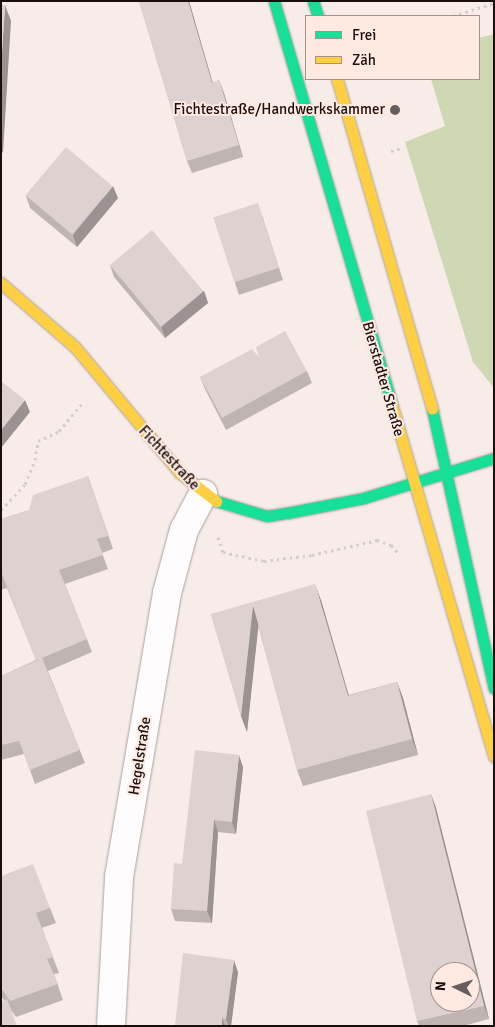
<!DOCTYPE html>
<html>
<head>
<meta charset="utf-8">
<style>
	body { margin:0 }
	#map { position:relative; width:495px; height:1027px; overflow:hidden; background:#f8ece8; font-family:Signika,sans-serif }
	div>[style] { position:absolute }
	.green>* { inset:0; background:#ced9b4 }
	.path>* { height:3px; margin-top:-1.5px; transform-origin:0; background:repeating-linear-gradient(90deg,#d1cecc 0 2.5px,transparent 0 6.5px) }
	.roads { filter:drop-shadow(0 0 1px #aaa19d) drop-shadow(0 0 1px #aaa19d) }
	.street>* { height:28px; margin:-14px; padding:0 14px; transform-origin:14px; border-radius:14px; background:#fefcfc }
	.fast>* { height:11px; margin:-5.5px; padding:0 5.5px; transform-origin:5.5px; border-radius:5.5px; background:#16e098 }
	.slow>* { height:11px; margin:-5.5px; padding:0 5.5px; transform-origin:5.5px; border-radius:5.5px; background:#ffcf43 }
	.wall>* { inset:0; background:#beb5b2 }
	.shaded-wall>* { inset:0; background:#9b9391 }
	.building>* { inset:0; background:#ddd2cf; transform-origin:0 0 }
	.dots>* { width:14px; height:14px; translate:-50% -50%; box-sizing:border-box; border:2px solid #ffe9e1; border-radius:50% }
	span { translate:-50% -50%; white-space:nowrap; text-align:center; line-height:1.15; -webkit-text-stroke:4px #ffe9e1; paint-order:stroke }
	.poi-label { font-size:15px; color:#19100d }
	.right { translate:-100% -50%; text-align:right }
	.street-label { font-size:15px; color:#19100d }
	.frame { position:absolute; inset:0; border:2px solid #19100d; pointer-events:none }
	.legend { position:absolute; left:305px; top:15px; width:175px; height:65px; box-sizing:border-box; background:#ffe9e1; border:1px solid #a3928c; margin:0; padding:6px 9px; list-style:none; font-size:15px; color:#19100d }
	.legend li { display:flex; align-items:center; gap:10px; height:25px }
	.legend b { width:25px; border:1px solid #a3928c }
	.north { position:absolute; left:430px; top:962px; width:50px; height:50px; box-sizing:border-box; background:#ffe9e1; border:1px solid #a3928c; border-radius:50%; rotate:274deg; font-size:14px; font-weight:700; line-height:20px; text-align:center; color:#19100d }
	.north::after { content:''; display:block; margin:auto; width:18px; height:22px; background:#675d5a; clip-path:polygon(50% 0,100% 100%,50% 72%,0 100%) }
</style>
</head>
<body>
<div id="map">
	<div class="green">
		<div style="clip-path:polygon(494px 34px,494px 388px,473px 362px,405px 142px,445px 126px,431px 79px,479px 79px,479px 38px)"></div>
	</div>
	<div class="path">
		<div style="left:453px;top:16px;width:43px;rotate:-17.6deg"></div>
		<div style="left:391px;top:151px;width:10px;rotate:-17deg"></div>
		<div style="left:1px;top:510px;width:35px;rotate:-47deg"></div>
		<div style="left:25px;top:484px;width:26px;rotate:-67deg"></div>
		<div style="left:35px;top:460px;width:19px;rotate:-81deg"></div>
		<div style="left:38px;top:441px;width:23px;rotate:-25deg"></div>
		<div style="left:59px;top:431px;width:35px;rotate:-50deg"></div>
		<div style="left:218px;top:537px;width:16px;rotate:72deg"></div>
		<div style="left:223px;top:552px;width:42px;rotate:12.4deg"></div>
		<div style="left:264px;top:561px;width:48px;rotate:-7.1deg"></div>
		<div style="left:312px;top:555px;width:67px;rotate:-13deg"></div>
		<div style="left:377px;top:540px;width:15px;rotate:20deg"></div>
		<div style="left:391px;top:545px;width:13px;rotate:48deg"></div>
	</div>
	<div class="roads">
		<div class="street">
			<div style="left:111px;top:1026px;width:149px;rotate:-86.9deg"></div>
			<div style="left:119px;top:877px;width:288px;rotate:-80.4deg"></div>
			<div style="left:167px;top:593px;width:65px;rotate:-74.9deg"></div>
			<div style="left:184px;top:530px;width:41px;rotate:-62.2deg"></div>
		</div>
		<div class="fast">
			<div style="left:274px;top:1px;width:418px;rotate:73.7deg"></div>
			<div style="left:313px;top:1px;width:16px;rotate:72deg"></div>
			<div style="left:432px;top:409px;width:286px;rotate:77.5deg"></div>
			<div style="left:216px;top:501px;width:53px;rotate:16.4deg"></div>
			<div style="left:267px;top:516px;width:20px;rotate:-9deg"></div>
			<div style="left:287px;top:513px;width:78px;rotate:-11deg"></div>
			<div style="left:364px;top:498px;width:136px;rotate:-17.1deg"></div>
		</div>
		<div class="slow">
			<div style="left:337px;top:79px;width:343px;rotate:73.9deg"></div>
			<div style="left:1px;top:283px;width:98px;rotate:40.9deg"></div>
			<div style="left:75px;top:347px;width:164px;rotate:50.2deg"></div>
			<div style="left:180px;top:473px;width:46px;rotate:37.9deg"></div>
			<div style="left:391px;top:402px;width:369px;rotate:73.8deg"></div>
		</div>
	</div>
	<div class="wall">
		<div style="clip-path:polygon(139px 1px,189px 1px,213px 83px,219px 80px,243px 157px,192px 173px,187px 161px)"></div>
		<div style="clip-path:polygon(26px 196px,118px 198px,77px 247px,30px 208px)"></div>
		<div style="clip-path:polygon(262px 215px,283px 280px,239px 295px,235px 283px)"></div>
		<div style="clip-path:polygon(110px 265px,204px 291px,208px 303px,165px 338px,114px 277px)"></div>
		<div style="clip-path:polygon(259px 357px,307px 371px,312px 383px,226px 430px,205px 389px,200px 377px)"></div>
		<div style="clip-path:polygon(88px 476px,113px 549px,102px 553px,108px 569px,65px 584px,92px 652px,48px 671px,85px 763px,35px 784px,24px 754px,1px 760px,1px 676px,36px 660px,7px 588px,1px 590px,1px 519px,29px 510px)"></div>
		<div style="clip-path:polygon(321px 600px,349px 695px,397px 682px,403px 698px,418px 755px,303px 786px,297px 770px,258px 625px,247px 732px,241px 716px,211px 614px)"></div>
		<div style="clip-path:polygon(243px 767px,236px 834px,218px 832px,212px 923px,175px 921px,171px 909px,182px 864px)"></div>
		<div style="clip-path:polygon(431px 794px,436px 808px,489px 1019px,463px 1026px,419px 1026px,417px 1021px)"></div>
		<div style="clip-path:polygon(1px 876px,50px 908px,56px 923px,42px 928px,59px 973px,54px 974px,63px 1000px,16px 1017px,1px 996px)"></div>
		<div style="clip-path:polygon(238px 972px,231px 1026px,175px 1026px)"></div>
	</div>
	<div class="shaded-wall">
		<div style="clip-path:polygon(188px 1px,189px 1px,216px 95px,212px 83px)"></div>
		<div style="clip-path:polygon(5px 5px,11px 21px,3px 153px,1px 150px,1px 67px)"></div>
		<div style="clip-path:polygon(219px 80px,224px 93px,243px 157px,239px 145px)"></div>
		<div style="clip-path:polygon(113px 186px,118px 198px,77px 247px,73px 235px)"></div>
		<div style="clip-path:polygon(204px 291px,208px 303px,165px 338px,161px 326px)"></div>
		<div style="clip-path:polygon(25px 400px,30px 412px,1px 448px,1px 430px)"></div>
		<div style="clip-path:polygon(315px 584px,321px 600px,353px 711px,348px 696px)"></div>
		<div style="clip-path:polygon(253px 605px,259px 621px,247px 732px,241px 716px)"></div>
		<div style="clip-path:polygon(397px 682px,403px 698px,418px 755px,412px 739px)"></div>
		<div style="clip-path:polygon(239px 755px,243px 767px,236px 834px,232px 822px)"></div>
		<div style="clip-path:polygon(431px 794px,436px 808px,489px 1019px,484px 1006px)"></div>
		<div style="clip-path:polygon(214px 820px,218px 832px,212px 923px,207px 911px)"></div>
		<div style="clip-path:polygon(234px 960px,238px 972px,231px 1026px,229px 1026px,226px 1019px)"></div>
		<div style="clip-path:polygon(222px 1018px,225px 1026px,222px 1026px)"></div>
	</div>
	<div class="building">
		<div style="clip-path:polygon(139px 1px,188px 1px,212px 83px,219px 80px,239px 145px,187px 161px)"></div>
		<div style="clip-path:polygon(1px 5px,5px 5px,1px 67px)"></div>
		<div style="left:66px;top:147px;width:61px;height:63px;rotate:40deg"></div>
		<div style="left:258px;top:203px;width:68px;height:47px;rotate:72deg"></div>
		<div style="left:152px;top:230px;width:80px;height:55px;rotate:50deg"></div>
		<div style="clip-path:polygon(285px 331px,307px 371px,222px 418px,200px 377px,252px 349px,259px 357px,256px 347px)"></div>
		<div style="clip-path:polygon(1px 381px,25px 400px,1px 430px)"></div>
		<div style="clip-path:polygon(88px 476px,108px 536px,97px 539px,103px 555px,59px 570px,87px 639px,42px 658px,80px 750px,30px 770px,19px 741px,1px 745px,1px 676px,40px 659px,36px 660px,2px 574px,1px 574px,1px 519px,29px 510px,33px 495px)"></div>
		<div style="clip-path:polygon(315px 584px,348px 696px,397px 682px,412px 739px,297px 770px,253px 605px,241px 716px,211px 614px)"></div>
		<div style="clip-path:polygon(195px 750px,239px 755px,232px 822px,214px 820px,207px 911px,171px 909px,174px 863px,182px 864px)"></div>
		<div style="clip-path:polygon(evenodd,431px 794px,484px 1006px,417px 1021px,366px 811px,431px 794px,440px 972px,470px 972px,470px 1002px,440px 1002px,440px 972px)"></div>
		<div style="clip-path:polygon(33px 864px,50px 908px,36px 913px,53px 957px,47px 959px,58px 984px,10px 1001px,1px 988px,1px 876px)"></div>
		<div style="clip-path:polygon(183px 953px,234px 960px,226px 1019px,222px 1018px,222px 1026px,175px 1026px)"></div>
		<div style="clip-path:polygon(7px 999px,17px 1026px,1px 1026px,1px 1002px)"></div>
	</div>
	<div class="dots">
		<div style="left:395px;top:110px;background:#675d5a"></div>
	</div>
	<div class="poi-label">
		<span class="right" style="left:385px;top:110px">Fichtestraße/Handwerkskammer</span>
	</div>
	<div class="street-label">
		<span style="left:383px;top:379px;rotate:74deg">Bierstadter Straße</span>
		<span style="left:169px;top:458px;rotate:47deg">Fichtestraße</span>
		<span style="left:140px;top:756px;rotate:-81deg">Hegelstraße</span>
	</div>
	<div class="frame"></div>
	<ul class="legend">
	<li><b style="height:6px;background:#16e098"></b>Frei</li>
	<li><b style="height:6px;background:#ffcf43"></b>Zäh</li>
	</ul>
	<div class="north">N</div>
</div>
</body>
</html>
